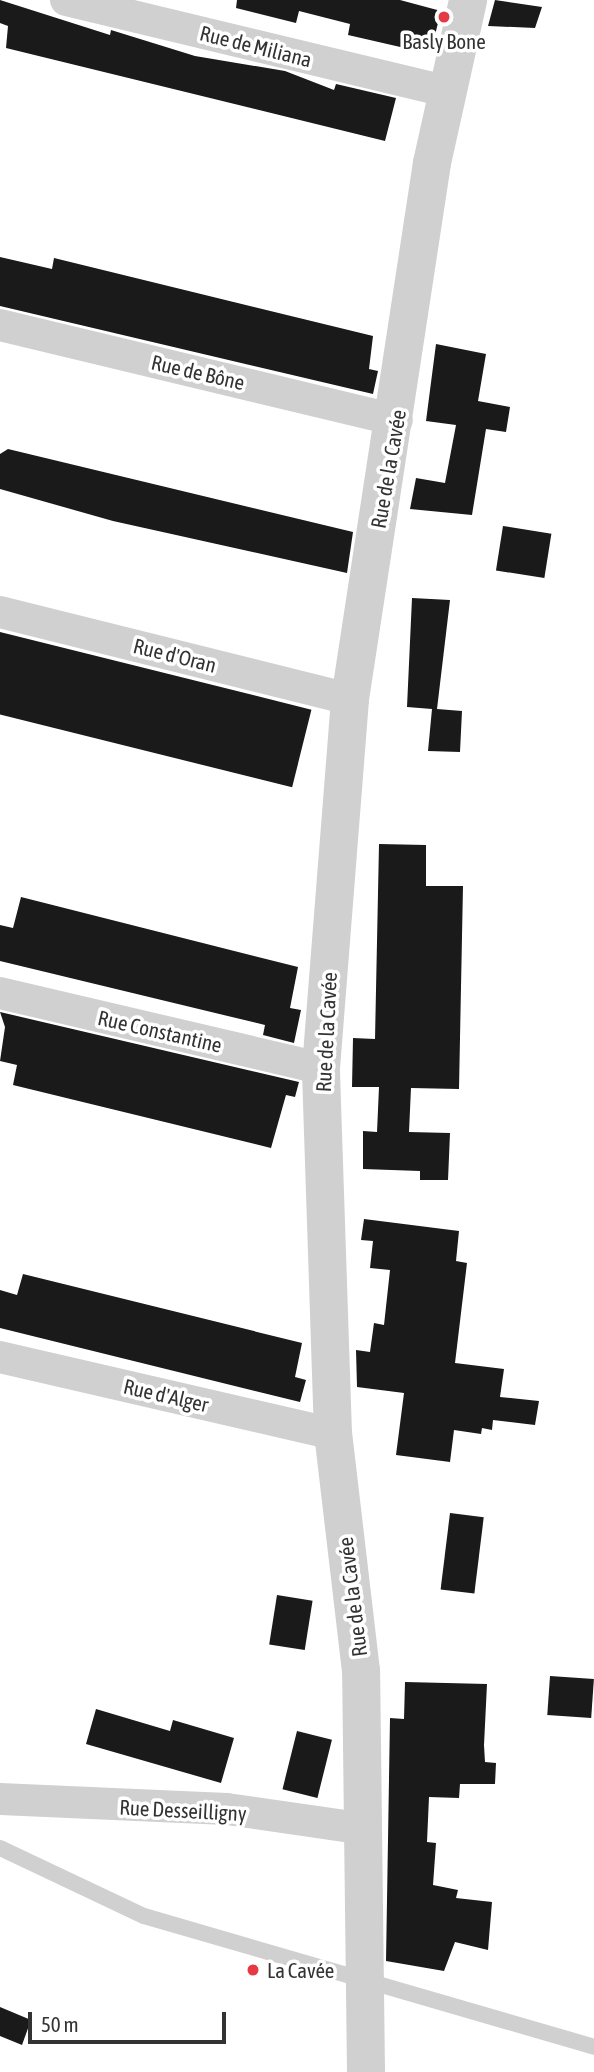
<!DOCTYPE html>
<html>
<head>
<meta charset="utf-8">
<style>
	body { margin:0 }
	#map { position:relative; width:594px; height:2072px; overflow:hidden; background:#fff; font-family:"Asap Condensed",sans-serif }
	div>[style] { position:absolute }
	.building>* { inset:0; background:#1a1a1a; transform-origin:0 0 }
	.service>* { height:16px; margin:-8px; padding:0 8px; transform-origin:8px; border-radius:8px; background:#d0d0d0 }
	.minor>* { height:32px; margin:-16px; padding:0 16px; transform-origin:16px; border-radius:16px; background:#d0d0d0 }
	.tertiary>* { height:38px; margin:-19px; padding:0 19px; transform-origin:19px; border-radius:19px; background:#d0d0d0 }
	.dots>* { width:19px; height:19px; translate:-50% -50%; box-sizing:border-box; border:4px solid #fff; border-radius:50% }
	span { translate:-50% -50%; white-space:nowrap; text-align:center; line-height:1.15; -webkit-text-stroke:7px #fff; paint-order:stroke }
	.poi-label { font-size:21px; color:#333 }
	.left { translate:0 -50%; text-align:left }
	.street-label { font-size:21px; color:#333 }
	.scale { position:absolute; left:28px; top:2012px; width:198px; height:32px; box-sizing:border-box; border:4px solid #333; border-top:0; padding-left:9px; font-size:21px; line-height:24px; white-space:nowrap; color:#333; -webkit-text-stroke:5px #fff; paint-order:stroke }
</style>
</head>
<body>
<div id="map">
	<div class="building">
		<div style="clip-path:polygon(0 0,110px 35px,111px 30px,195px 56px,285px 71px,334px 90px,336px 84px,396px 98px,385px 141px,6px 48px,8px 26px,0 23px)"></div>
		<div style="clip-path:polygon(237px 0,400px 0,441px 11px,432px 47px,411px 40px,409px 49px,348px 35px,350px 24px,299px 11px,296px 23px,236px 8px)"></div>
		<div style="clip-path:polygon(495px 0,542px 7px,535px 28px,488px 26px)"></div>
		<div style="clip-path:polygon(0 257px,52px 269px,54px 258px,373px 336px,369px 369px,378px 371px,373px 394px,0 306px)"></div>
		<div style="clip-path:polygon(436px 344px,486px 354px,478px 401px,510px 407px,506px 432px,486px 429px,472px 515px,410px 509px,416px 478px,445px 483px,456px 425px,426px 421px)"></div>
		<div style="clip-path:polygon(8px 449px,353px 532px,347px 573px,113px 521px,0 489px,0 454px)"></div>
		<div style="left:503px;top:526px;width:49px;height:45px;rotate:9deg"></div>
		<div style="clip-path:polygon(412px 598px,450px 600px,437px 709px,462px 711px,460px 752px,428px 751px,432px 709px,407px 707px)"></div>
		<div style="left:0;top:632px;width:321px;height:80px;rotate:14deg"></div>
		<div style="clip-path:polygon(379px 844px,426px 845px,426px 886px,463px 886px,459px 1089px,411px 1088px,409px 1132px,450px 1133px,448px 1180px,420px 1180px,420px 1171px,363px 1169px,363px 1131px,377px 1132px,379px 1087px,352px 1087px,353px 1038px,375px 1039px)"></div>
		<div style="clip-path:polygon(21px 897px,298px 967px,290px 1008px,301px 1010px,294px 1043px,263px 1035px,265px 1025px,0 961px,0 925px,13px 928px)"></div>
		<div style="clip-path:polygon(0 1012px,299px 1082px,295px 1097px,286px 1095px,271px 1148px,13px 1085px,17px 1065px,0 1061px,5px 1027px)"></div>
		<div style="clip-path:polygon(364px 1219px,459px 1231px,456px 1261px,467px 1263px,455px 1363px,504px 1369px,500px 1397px,539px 1401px,535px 1425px,493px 1420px,492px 1430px,482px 1428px,481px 1434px,454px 1430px,450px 1462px,396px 1455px,404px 1393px,357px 1387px,356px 1350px,370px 1352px,374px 1323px,384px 1325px,390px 1270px,370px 1268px,373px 1241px,361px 1240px)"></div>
		<div style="clip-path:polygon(23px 1274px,302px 1343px,295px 1377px,306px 1380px,300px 1402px,0 1328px,0 1290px,17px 1295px)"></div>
		<div style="left:450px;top:1513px;width:34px;height:77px;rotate:7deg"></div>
		<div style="left:277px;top:1595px;width:36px;height:50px;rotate:9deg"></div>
		<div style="left:550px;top:1676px;width:44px;height:39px;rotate:4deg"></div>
		<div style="clip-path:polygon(405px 1682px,487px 1684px,484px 1745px,485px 1762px,496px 1763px,495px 1784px,460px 1784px,459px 1798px,429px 1797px,427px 1842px,436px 1843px,433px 1885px,458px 1890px,456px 1898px,492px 1902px,488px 1950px,455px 1942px,444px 1971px,386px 1961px,390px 1718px,404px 1719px)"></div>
		<div style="clip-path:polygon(96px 1709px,170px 1731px,173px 1720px,234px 1738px,221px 1783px,86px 1744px)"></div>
		<div style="left:297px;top:1731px;width:36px;height:60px;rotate:14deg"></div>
		<div style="clip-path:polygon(0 2007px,31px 2020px,22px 2045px,0 2036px)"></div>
	</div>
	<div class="service">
		<div style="left:0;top:1848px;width:159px;rotate:25.3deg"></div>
		<div style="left:144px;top:1916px;width:469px;rotate:16.2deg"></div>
	</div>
	<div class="minor">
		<div style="left:66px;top:0;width:390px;rotate:13.5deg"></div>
		<div style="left:0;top:325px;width:408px;rotate:13.5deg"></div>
		<div style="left:0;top:612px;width:361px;rotate:14deg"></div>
		<div style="left:0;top:993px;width:330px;rotate:13.2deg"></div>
		<div style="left:0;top:1357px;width:342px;rotate:13deg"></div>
		<div style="left:0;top:1799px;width:227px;rotate:2.5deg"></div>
		<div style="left:227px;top:1809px;width:139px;rotate:8.2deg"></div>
	</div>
	<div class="tertiary">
		<div style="left:366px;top:2072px;width:401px;rotate:-90.7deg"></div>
		<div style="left:361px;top:1671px;width:239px;rotate:-96.7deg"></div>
		<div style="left:333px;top:1434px;width:366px;rotate:-91.9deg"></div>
		<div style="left:321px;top:1068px;width:370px;rotate:-85.5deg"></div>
		<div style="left:350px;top:699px;width:542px;rotate:-81.3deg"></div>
		<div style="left:432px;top:163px;width:167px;rotate:-77.5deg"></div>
	</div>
	<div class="dots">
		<div style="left:444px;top:17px;background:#e63946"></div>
		<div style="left:253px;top:1970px;background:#e63946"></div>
	</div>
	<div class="poi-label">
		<span style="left:444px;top:41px">Basly Bone</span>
		<span class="left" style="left:267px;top:1970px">La Cavée</span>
	</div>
	<div class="street-label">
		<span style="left:256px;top:46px;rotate:14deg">Rue de Miliana</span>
		<span style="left:198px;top:372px;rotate:13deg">Rue de Bône</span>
		<span style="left:388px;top:469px;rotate:-80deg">Rue de la Cavée</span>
		<span style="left:175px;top:655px;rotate:14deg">Rue d'Oran</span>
		<span style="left:160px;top:1031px;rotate:13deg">Rue Constantine</span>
		<span style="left:326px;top:1032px;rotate:-87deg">Rue de la Cavée</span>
		<span style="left:166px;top:1395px;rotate:13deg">Rue d'Alger</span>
		<span style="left:352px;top:1597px;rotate:-97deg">Rue de la Cavée</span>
		<span style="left:183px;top:1810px;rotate:3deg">Rue Desseilligny</span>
	</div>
	<div class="scale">50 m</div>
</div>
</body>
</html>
